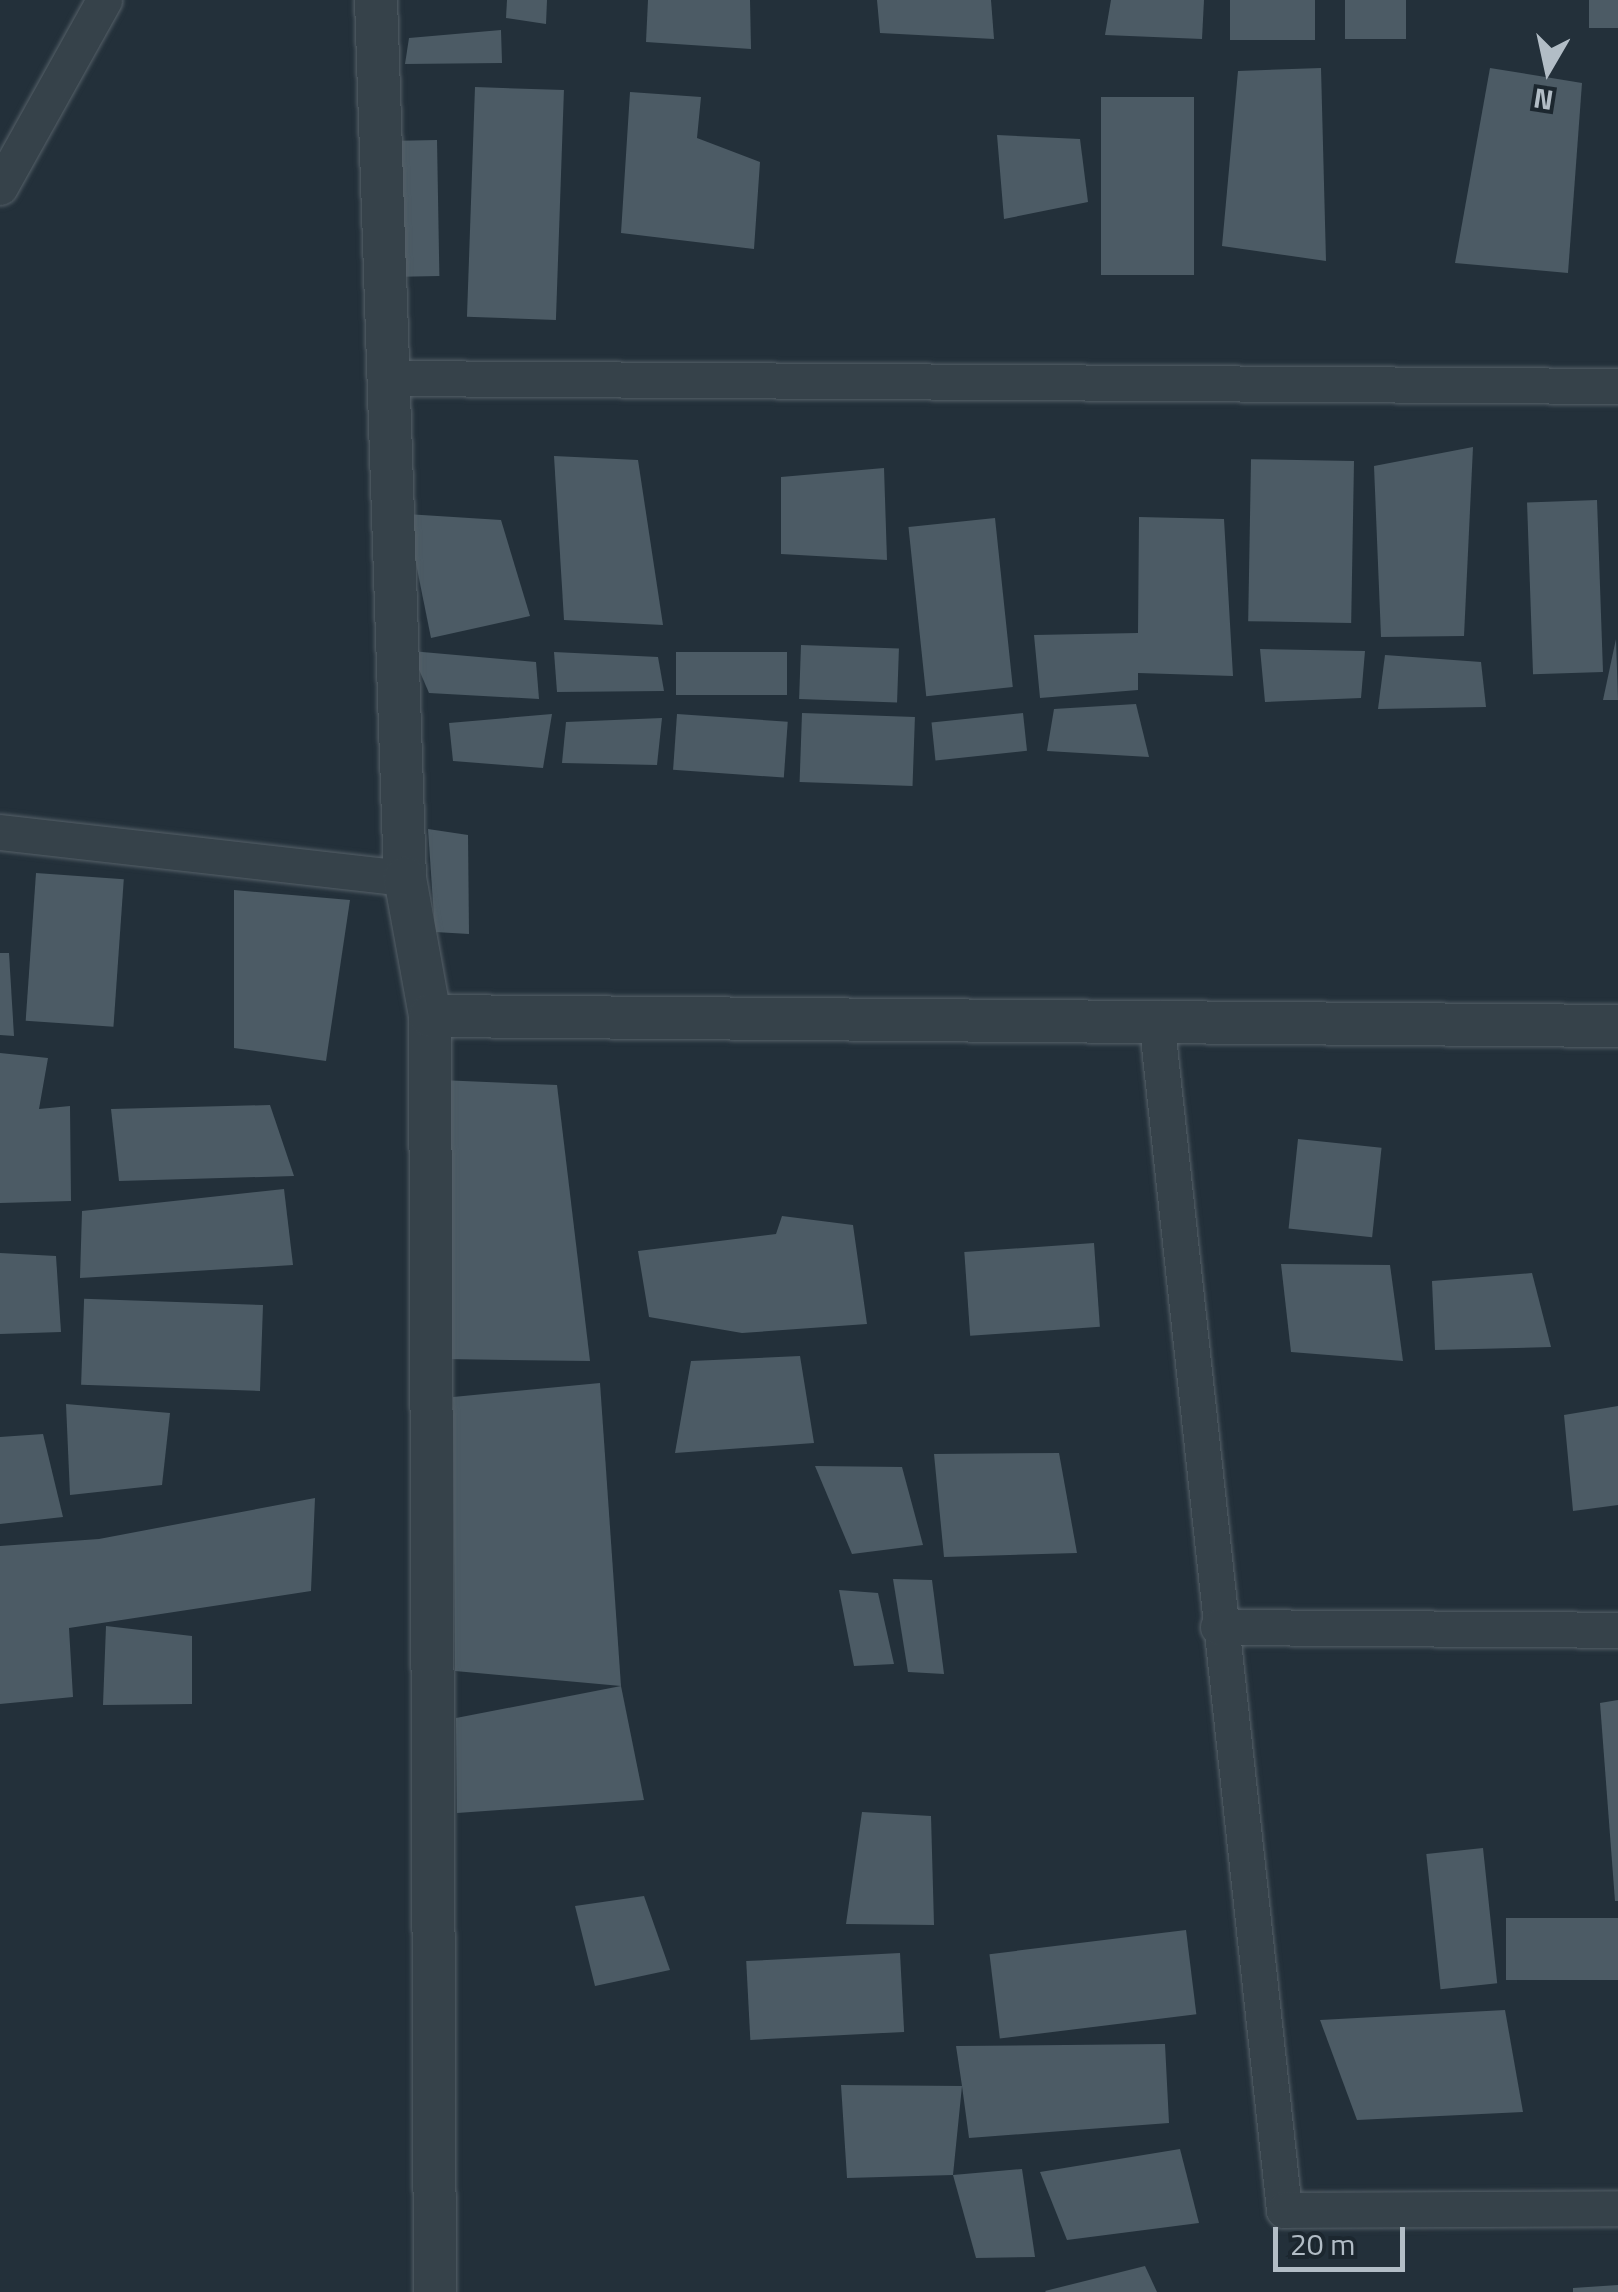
<!DOCTYPE html>
<html>
<head>
<meta charset="utf-8">
<style>
	body { margin:0 }
	#map { position:relative; width:1618px; height:2292px; overflow:hidden; background:#23303a; font-family:"Titillium Web",sans-serif }
	div>[style] { position:absolute }
	.building>* { inset:0; background:#4c5b65; transform-origin:0 0 }
	.roads { filter:drop-shadow(0 0 2px #556068) drop-shadow(0 0 2px #556068) }
	.minor>* { height:35px; margin:-17.5px; padding:0 17.5px; transform-origin:17.5px; border-radius:17.5px; background:#36424a }
	.tertiary>* { height:42px; margin:-21px; padding:0 21px; transform-origin:21px; border-radius:21px; background:#36424a }
	span { translate:-50% -50%; white-space:nowrap; text-align:center; line-height:1.15; -webkit-text-stroke:9px #1c272f; paint-order:stroke }
	.north { position:absolute; left:1498px; top:20px; width:100px; height:100px; -webkit-text-stroke:8px #1c272f; paint-order:stroke; rotate:189deg; font-size:28px; font-weight:700; line-height:40px; text-align:center; color:#b2bdc6 }
	.north::after { content:''; display:block; margin:auto; width:35px; height:45px; background:#b2bdc6; clip-path:polygon(50% 0,100% 100%,50% 72%,0 100%) }
	.scale { position:absolute; left:1273px; top:2227px; width:132px; height:45px; box-sizing:border-box; border:5px solid #b2bdc6; border-top:0; padding-left:12px; font-size:30px; line-height:35px; white-space:nowrap; color:#b2bdc6; -webkit-text-stroke:8px #1c272f; paint-order:stroke }
</style>
</head>
<body>
<div id="map">
	<div class="building">
		<div style="clip-path:polygon(507px 0,547px 0,546px 24px,506px 18px)"></div>
		<div style="clip-path:polygon(648px 0,750px 0,751px 49px,646px 42px)"></div>
		<div style="clip-path:polygon(877px 0,991px 0,994px 39px,880px 33px)"></div>
		<div style="clip-path:polygon(1111px 0,1204px 0,1202px 39px,1105px 35px)"></div>
		<div style="left:1230px;top:0;width:85px;height:40px"></div>
		<div style="left:1345px;top:0;width:61px;height:39px"></div>
		<div style="left:1589px;top:0;width:29px;height:28px"></div>
		<div style="clip-path:polygon(501px 30px,502px 63px,405px 64px,409px 38px)"></div>
		<div style="clip-path:polygon(1321px 68px,1326px 261px,1222px 246px,1238px 71px)"></div>
		<div style="clip-path:polygon(1490px 68px,1582px 83px,1568px 273px,1455px 263px)"></div>
		<div style="left:475px;top:87px;width:89px;height:230px;rotate:2deg"></div>
		<div style="clip-path:polygon(630px 92px,701px 97px,697px 138px,760px 162px,754px 249px,621px 233px)"></div>
		<div style="left:1101px;top:97px;width:93px;height:178px"></div>
		<div style="clip-path:polygon(997px 135px,1080px 139px,1088px 202px,1004px 219px)"></div>
		<div style="left:437px;top:140px;width:136px;height:37px;rotate:89deg"></div>
		<div style="clip-path:polygon(1473px 447px,1464px 636px,1381px 637px,1374px 466px)"></div>
		<div style="clip-path:polygon(554px 456px,638px 460px,663px 625px,564px 620px)"></div>
		<div style="left:1354px;top:461px;width:162px;height:103px;rotate:91deg"></div>
		<div style="clip-path:polygon(884px 468px,887px 560px,781px 554px,781px 477px)"></div>
		<div style="left:1597px;top:500px;width:172px;height:70px;rotate:88deg"></div>
		<div style="clip-path:polygon(406px 514px,501px 520px,530px 616px,431px 638px)"></div>
		<div style="clip-path:polygon(1139px 517px,1224px 519px,1233px 676px,1138px 673px,1138px 690px,1040px 698px,1034px 635px,1138px 633px)"></div>
		<div style="left:995px;top:518px;width:170px;height:87px;rotate:84deg"></div>
		<div style="clip-path:polygon(1616px 639px,1618px 700px,1603px 700px)"></div>
		<div style="left:801px;top:645px;width:98px;height:54px;rotate:2deg"></div>
		<div style="clip-path:polygon(1260px 649px,1365px 651px,1361px 698px,1265px 702px)"></div>
		<div style="clip-path:polygon(411px 651px,536px 662px,539px 699px,429px 693px)"></div>
		<div style="clip-path:polygon(554px 652px,658px 657px,664px 691px,557px 692px)"></div>
		<div style="left:787px;top:652px;width:43px;height:111px;rotate:90deg"></div>
		<div style="clip-path:polygon(1385px 655px,1481px 662px,1486px 707px,1378px 709px)"></div>
		<div style="clip-path:polygon(1136px 704px,1149px 757px,1047px 751px,1054px 709px)"></div>
		<div style="left:802px;top:713px;width:113px;height:69px;rotate:2deg"></div>
		<div style="left:1023px;top:713px;width:38px;height:92px;rotate:84deg"></div>
		<div style="clip-path:polygon(552px 714px,543px 768px,453px 761px,449px 723px)"></div>
		<div style="left:677px;top:714px;width:111px;height:56px;rotate:4deg"></div>
		<div style="clip-path:polygon(662px 718px,657px 765px,562px 763px,566px 722px)"></div>
		<div style="clip-path:polygon(428px 829px,468px 835px,469px 934px,435px 932px)"></div>
		<div style="left:36px;top:873px;width:88px;height:148px;rotate:4deg"></div>
		<div style="clip-path:polygon(234px 890px,350px 900px,326px 1061px,234px 1048px)"></div>
		<div style="clip-path:polygon(0 953px,9px 953px,14px 1036px,0 1035px)"></div>
		<div style="clip-path:polygon(0 1053px,48px 1058px,39px 1109px,70px 1106px,71px 1201px,0 1203px)"></div>
		<div style="clip-path:polygon(440px 1080px,557px 1085px,590px 1361px,443px 1359px)"></div>
		<div style="clip-path:polygon(270px 1105px,294px 1176px,119px 1181px,111px 1109px)"></div>
		<div style="left:1298px;top:1139px;width:84px;height:90px;rotate:6deg"></div>
		<div style="clip-path:polygon(284px 1189px,293px 1265px,80px 1278px,82px 1211px)"></div>
		<div style="clip-path:polygon(782px 1216px,853px 1225px,867px 1324px,742px 1333px,649px 1317px,638px 1251px,776px 1234px)"></div>
		<div style="left:1094px;top:1243px;width:84px;height:130px;rotate:86deg"></div>
		<div style="clip-path:polygon(0 1253px,56px 1256px,61px 1332px,0 1334px)"></div>
		<div style="clip-path:polygon(1281px 1264px,1390px 1265px,1403px 1361px,1291px 1352px)"></div>
		<div style="clip-path:polygon(1532px 1273px,1551px 1347px,1435px 1350px,1432px 1281px)"></div>
		<div style="left:263px;top:1305px;width:86px;height:179px;rotate:92deg"></div>
		<div style="clip-path:polygon(800px 1356px,814px 1443px,675px 1453px,691px 1361px)"></div>
		<div style="clip-path:polygon(600px 1383px,621px 1686px,455px 1671px,453px 1397px)"></div>
		<div style="clip-path:polygon(66px 1404px,170px 1413px,162px 1485px,70px 1495px)"></div>
		<div style="clip-path:polygon(1618px 1406px,1618px 1505px,1573px 1511px,1564px 1415px)"></div>
		<div style="clip-path:polygon(43px 1434px,63px 1517px,0 1524px,0 1437px)"></div>
		<div style="clip-path:polygon(1059px 1453px,1077px 1553px,944px 1557px,934px 1454px)"></div>
		<div style="clip-path:polygon(815px 1466px,902px 1467px,923px 1545px,852px 1554px)"></div>
		<div style="clip-path:polygon(315px 1498px,311px 1591px,69px 1628px,73px 1697px,0 1704px,0 1546px,99px 1539px)"></div>
		<div style="clip-path:polygon(893px 1579px,932px 1580px,944px 1674px,908px 1672px)"></div>
		<div style="clip-path:polygon(839px 1590px,878px 1593px,894px 1664px,854px 1666px)"></div>
		<div style="clip-path:polygon(106px 1626px,192px 1636px,192px 1704px,103px 1705px)"></div>
		<div style="clip-path:polygon(621px 1686px,644px 1800px,457px 1813px,456px 1718px)"></div>
		<div style="clip-path:polygon(1618px 1700px,1618px 1901px,1615px 1901px,1600px 1703px)"></div>
		<div style="clip-path:polygon(862px 1812px,931px 1816px,934px 1925px,846px 1924px)"></div>
		<div style="left:1483px;top:1848px;width:136px;height:57px;rotate:84deg"></div>
		<div style="clip-path:polygon(644px 1896px,670px 1970px,595px 1986px,575px 1906px)"></div>
		<div style="left:1618px;top:1918px;width:62px;height:112px;rotate:90deg"></div>
		<div style="left:1186px;top:1930px;width:85px;height:198px;rotate:83deg"></div>
		<div style="left:900px;top:1953px;width:79px;height:154px;rotate:87deg"></div>
		<div style="clip-path:polygon(1505px 2010px,1523px 2112px,1357px 2120px,1320px 2020px)"></div>
		<div style="clip-path:polygon(1165px 2044px,1169px 2123px,969px 2138px,962px 2086px,953px 2175px,847px 2178px,841px 2085px,962px 2086px,956px 2046px)"></div>
		<div style="clip-path:polygon(1180px 2149px,1199px 2223px,1067px 2240px,1040px 2172px)"></div>
		<div style="clip-path:polygon(1022px 2169px,1035px 2257px,976px 2258px,953px 2175px)"></div>
		<div style="clip-path:polygon(1145px 2266px,1157px 2292px,1046px 2292px,1045px 2291px)"></div>
		<div style="clip-path:polygon(1618px 2285px,1618px 2292px,1573px 2292px,1573px 2288px)"></div>
	</div>
	<div class="roads">
		<div class="minor">
			<div style="left:0;top:187px;width:214px;rotate:-60.9deg"></div>
			<div style="left:386px;top:378px;width:1232px;rotate:0.37deg"></div>
			<div style="left:0;top:832px;width:408px;rotate:6.5deg"></div>
			<div style="left:1156px;top:1018px;width:1199px;rotate:83.87deg"></div>
			<div style="left:1284px;top:2210px;width:334px;rotate:-0.3deg"></div>
			<div style="left:1218px;top:1627px;width:400px;rotate:0.4deg"></div>
		</div>
		<div class="tertiary">
			<div style="left:376px;top:0;width:878px;rotate:88.11deg"></div>
			<div style="left:405px;top:878px;width:140px;rotate:79.7deg"></div>
			<div style="left:430px;top:1016px;width:1276px;rotate:89.78deg"></div>
			<div style="left:430px;top:1016px;width:1188px;rotate:0.48deg"></div>
		</div>
	</div>
	<div class="north">N</div>
	<div class="scale">20 m</div>
</div>
</body>
</html>
